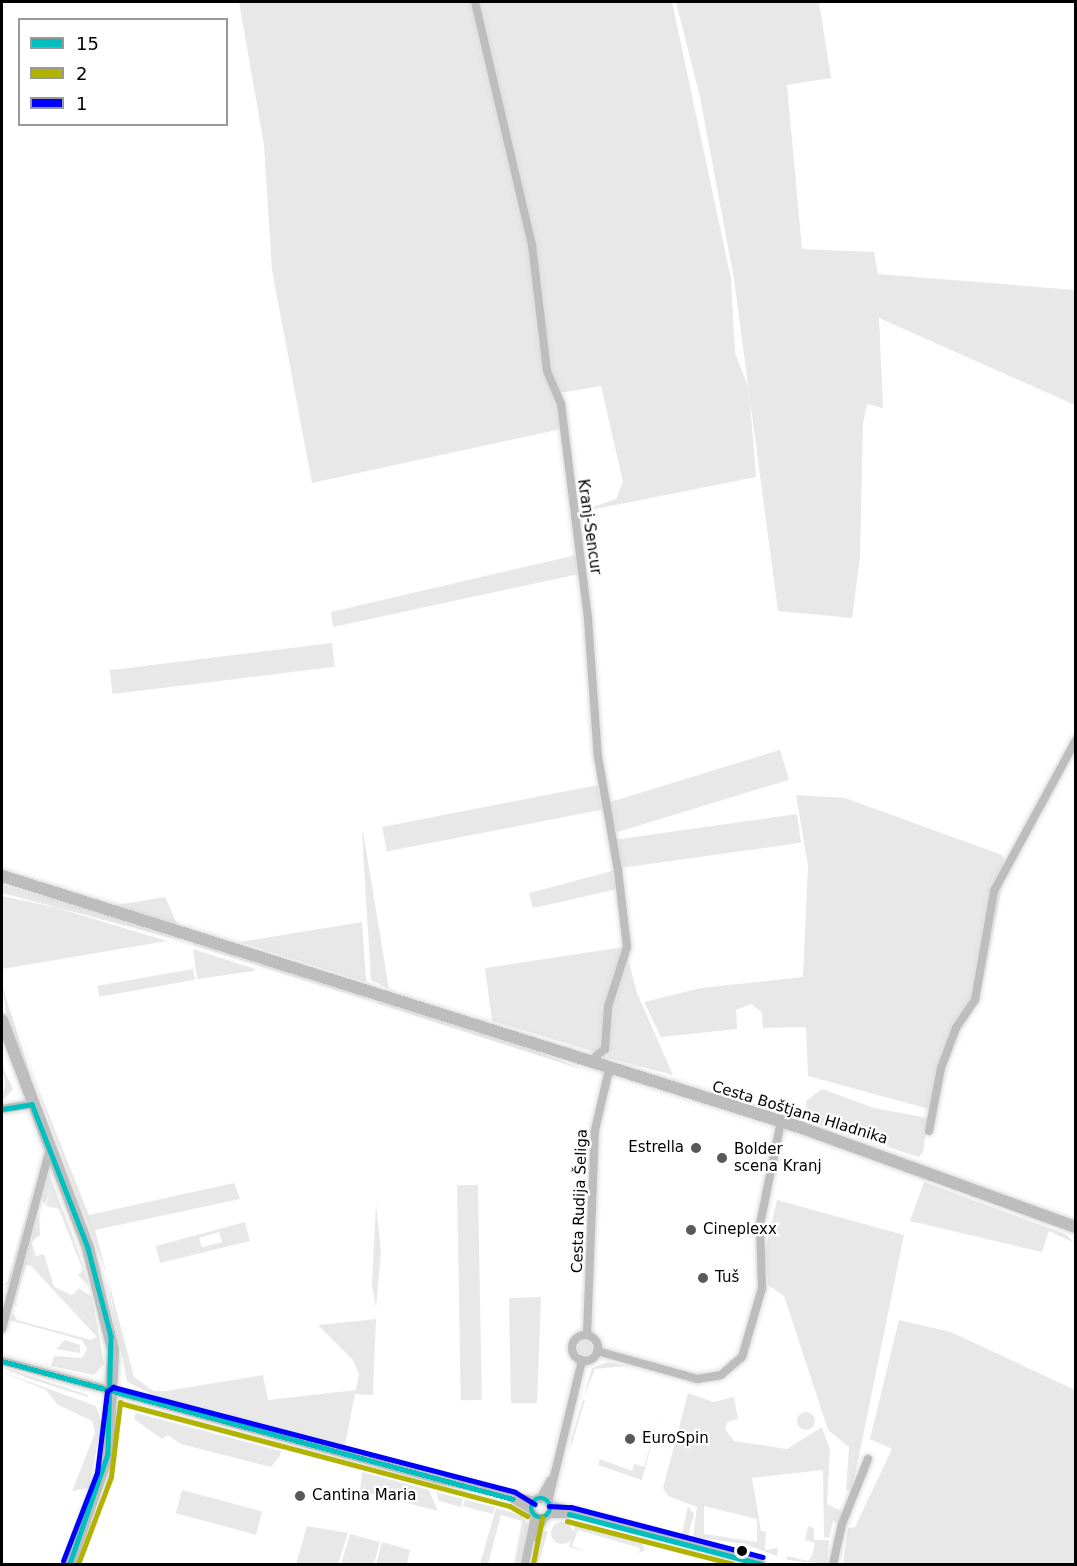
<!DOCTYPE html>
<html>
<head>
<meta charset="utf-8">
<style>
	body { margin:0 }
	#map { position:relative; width:1077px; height:1566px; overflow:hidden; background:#fff; font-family:"DejaVu Sans",sans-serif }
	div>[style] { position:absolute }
	.green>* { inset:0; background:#e8e8e8; transform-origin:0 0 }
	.round { border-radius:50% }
	.roads { filter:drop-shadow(0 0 2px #dbdbdb) drop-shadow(0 0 2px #dbdbdb) }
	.street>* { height:8px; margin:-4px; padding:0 4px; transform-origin:4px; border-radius:4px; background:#bdbdbd }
	.street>.ring { margin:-4px; padding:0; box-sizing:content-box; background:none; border:8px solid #bdbdbd; border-radius:50% }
	.primary>* { height:12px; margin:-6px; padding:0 6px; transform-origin:6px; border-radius:6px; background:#bdbdbd }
	.bus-1>* { height:4.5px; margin:-2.25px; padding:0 2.25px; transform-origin:2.25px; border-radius:2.25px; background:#00bfbf }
	.bus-1>.ring { margin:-2.25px; padding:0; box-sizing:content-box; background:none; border:4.5px solid #00bfbf; border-radius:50% }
	.bus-2>* { height:4.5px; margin:-2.25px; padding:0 2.25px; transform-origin:2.25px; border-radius:2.25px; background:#b2b200 }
	.bus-3>* { height:4.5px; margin:-2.25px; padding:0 2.25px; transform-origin:2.25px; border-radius:2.25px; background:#00f }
	.dots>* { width:16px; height:16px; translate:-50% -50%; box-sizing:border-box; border:3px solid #fff; border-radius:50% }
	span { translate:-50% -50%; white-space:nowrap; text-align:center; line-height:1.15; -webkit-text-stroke:4.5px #fff; paint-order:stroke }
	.street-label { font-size:15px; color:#000 }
	.poi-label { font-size:15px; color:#000 }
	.right { translate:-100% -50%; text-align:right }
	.left { translate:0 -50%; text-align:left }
	.frame { position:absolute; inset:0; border:3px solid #000; pointer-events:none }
	.legend { position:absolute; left:18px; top:18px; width:210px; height:108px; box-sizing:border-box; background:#fff; border:2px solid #999; margin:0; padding:8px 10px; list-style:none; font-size:18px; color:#000 }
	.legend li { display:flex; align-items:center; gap:12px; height:30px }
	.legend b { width:30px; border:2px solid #999 }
</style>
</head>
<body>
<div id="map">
	<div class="green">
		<div style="clip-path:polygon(239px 2px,672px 2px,731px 279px,735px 353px,749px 389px,756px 477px,575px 513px,616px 499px,623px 482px,601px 386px,559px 393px,561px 429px,312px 483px,272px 270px,264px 145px)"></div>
		<div style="clip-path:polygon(676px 2px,819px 2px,831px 78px,787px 85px,802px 249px,874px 252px,878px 274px,1075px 290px,1075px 405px,879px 318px,883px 408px,867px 404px,863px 424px,860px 557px,852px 618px,778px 611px,734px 279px,700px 97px)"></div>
		<div style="clip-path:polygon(576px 555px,579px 574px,333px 627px,331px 612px)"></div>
		<div style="left:332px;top:643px;width:24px;height:224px;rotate:83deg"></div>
		<div style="left:780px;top:750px;width:31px;height:180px;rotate:73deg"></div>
		<div style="left:598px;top:785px;width:25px;height:220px;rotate:79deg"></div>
		<div style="clip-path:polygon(796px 795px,845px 798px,1002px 855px,1006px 866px,984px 979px,958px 1028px,929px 1109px,808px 1076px,806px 1027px,763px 1028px,762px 1012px,751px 1004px,736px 1010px,737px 1029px,661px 1037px,644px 1002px,701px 988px,803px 977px,808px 866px)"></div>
		<div style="left:797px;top:814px;width:29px;height:186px;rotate:82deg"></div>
		<div style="clip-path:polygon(362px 833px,363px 832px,389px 989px,371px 980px)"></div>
		<div style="clip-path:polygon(616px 870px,618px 889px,533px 908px,529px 893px)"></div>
		<div style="clip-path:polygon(2px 885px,100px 912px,187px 942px,2px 893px)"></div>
		<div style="clip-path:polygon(2px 896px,54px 907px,167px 941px,2px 969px)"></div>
		<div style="clip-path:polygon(165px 897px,178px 926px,115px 907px,116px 905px)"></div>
		<div style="clip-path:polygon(362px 922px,366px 982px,240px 942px)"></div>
		<div style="clip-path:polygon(195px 943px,363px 995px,371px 1001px,193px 945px)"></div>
		<div style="clip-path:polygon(624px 947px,603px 1047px,595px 1052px,492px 1021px,485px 968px)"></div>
		<div style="clip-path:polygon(193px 949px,255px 969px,254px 971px,197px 979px)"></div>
		<div style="clip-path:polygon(627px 955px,637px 993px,673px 1075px,607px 1058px,608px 1017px)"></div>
		<div style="left:193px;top:969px;width:11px;height:97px;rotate:80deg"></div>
		<div style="clip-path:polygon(2px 985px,31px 1076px,28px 1077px,7px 1021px)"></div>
		<div style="clip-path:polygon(379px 1001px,515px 1043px,587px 1071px,376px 1003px)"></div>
		<div style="clip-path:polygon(13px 1004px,37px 1086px,89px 1215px,234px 1183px,240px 1199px,95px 1230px,134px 1377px,154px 1391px,166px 1391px,263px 1375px,268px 1400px,356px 1390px,359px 1374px,353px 1360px,318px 1325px,376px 1319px,373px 1395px,355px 1394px,345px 1445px,156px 1396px,127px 1382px,107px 1275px,37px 1088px)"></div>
		<div style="clip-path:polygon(2px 1066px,13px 1089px,2px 1101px,5px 1084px)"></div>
		<div style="clip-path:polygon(822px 1089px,874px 1108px,928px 1118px,923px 1152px,919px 1157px,806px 1121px,806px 1101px)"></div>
		<div style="clip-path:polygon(48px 1123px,80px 1205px,102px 1271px,46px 1124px)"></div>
		<div style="clip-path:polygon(42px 1157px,10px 1283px,3px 1286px,8px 1281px)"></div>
		<div style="clip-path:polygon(48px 1171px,76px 1245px,89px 1286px,78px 1275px,83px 1270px,59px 1209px,46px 1206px,49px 1194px,45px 1205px,42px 1199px)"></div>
		<div style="clip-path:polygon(924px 1182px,1065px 1234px,1075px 1243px,1049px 1231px,1042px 1252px,910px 1221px)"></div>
		<div style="left:478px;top:1185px;width:215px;height:21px;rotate:89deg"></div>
		<div style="clip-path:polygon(777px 1200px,904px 1235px,852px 1490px,846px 1490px,849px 1447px,828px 1430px,784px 1296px,768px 1285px,765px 1251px)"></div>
		<div style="clip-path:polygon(376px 1204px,381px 1252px,376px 1308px,372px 1285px)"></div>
		<div style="clip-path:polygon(39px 1211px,40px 1235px,31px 1242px,36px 1256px,44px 1254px,54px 1287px,72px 1295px,79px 1288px,92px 1297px,104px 1364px,94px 1375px,51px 1366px,54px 1356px,82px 1358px,87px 1349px,82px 1340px,9px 1320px,13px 1313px,17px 1320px,91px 1340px,97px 1337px,31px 1266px,26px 1265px,15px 1303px,19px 1306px,13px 1304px)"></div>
		<div style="clip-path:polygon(evenodd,245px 1222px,250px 1241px,160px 1263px,156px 1246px,245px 1222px,219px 1232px,222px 1242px,202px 1247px,199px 1238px,219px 1232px)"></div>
		<div style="clip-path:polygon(105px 1275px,119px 1337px,120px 1372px,118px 1346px)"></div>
		<div style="clip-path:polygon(541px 1297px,537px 1403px,511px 1403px,509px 1298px)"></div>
		<div style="clip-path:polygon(899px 1320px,951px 1332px,1075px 1390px,1075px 1564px,843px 1564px,848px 1528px,855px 1527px,892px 1449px,870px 1439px)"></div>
		<div style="clip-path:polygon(65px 1340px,80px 1345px,80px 1353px,56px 1349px)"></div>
		<div class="round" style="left:578px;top:1341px;width:14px;height:14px"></div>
		<div style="clip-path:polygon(608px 1362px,627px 1366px,595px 1369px,583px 1398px,592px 1368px)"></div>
		<div style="clip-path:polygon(2px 1367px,88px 1395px,88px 1397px,27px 1378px)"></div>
		<div style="clip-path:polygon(2px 1372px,96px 1406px,102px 1423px,89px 1488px,72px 1491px,95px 1433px,92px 1421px,58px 1405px,46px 1390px)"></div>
		<div style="clip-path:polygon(evenodd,688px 1393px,713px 1402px,734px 1397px,738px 1419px,727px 1422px,725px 1429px,734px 1441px,787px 1449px,822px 1427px,830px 1450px,827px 1504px,843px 1512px,838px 1523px,833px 1521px,829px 1538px,824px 1537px,823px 1470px,752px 1478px,761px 1531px,766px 1532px,765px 1550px,778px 1548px,777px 1556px,744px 1544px,693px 1537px,697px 1507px,668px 1496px,663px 1488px,688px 1393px,704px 1506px,757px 1519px,757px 1542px,704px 1534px,704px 1506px)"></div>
		<div style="clip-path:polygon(583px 1400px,585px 1400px,569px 1453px,572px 1437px)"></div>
		<div style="left:138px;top:1408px;width:148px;height:3px;rotate:15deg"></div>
		<div class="round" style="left:797px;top:1412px;width:18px;height:18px"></div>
		<div style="clip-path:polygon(136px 1413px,281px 1451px,280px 1456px,271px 1467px,181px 1444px,168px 1435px,162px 1439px,134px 1419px)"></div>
		<div style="clip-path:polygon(659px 1414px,642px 1480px,598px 1465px,600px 1459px,632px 1471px,634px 1464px,644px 1467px)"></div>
		<div style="clip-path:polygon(119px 1419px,118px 1445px,106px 1495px,82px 1564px,76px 1564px,103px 1495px)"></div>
		<div style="clip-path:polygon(364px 1467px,426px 1483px,429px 1487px,362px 1469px)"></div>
		<div style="clip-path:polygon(362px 1472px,429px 1490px,438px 1511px,360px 1491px)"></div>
		<div style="clip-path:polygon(441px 1487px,520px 1508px,438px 1489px)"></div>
		<div style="left:182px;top:1490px;width:83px;height:24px;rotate:15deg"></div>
		<div style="clip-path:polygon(436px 1492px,463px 1499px,461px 1507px,439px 1501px)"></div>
		<div style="clip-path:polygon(465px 1500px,495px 1507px,493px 1514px,463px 1506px)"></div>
		<div style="clip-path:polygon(688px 1506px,694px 1514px,688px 1536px,682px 1534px)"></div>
		<div style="clip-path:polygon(496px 1508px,521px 1515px,531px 1528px,520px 1564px,514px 1564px,522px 1521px,501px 1515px,488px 1564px,480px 1564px)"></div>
		<div class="round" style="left:551px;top:1522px;width:22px;height:22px"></div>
		<div style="clip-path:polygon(575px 1525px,642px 1543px,645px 1550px,639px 1553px,640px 1548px,578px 1530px,572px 1546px,587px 1552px,569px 1547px)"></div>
		<div style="clip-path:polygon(307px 1526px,348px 1533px,338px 1564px,296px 1564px)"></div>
		<div style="clip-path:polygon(808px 1526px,814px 1528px,814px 1540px,829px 1540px,827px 1564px,787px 1560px,787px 1556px,808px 1561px,812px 1556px,815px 1543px,805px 1540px)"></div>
		<div style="left:541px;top:1530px;width:7px;height:35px;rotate:16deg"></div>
		<div style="clip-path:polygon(350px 1534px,380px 1542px,374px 1564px,341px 1564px)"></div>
		<div style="clip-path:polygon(382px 1542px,410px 1550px,407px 1564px,376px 1564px)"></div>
	</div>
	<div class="roads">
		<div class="street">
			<div style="left:475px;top:2px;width:250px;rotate:76.8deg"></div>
			<div style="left:532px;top:245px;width:127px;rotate:83.2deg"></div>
			<div style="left:547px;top:371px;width:36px;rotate:67deg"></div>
			<div style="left:561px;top:404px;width:217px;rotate:82.8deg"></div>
			<div style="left:588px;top:619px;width:138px;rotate:85.9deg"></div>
			<div style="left:598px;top:757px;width:115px;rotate:80deg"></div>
			<div style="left:618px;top:870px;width:78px;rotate:83.3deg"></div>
			<div style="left:627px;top:947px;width:63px;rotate:107.6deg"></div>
			<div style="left:608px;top:1007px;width:42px;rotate:94.1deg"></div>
			<div style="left:605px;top:1049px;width:11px;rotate:142deg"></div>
			<div style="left:2px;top:1109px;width:30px;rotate:-9deg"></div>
			<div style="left:929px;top:1131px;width:64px;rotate:-79.2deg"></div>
			<div style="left:941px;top:1068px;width:43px;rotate:-69.4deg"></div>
			<div style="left:956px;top:1028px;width:34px;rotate:-56deg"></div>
			<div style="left:975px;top:1000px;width:111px;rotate:-80.1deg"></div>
			<div style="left:994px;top:891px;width:172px;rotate:-61.5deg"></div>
			<div style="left:2px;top:1329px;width:187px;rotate:-75.1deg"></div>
			<div style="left:587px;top:1335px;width:205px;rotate:-87.8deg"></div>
			<div style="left:595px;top:1130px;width:62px;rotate:-76.9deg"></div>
			<div class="ring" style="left:572px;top:1335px;width:18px;height:18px"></div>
			<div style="left:597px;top:1351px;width:104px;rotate:15.6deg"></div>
			<div style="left:697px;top:1379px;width:24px;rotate:-9deg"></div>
			<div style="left:721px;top:1375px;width:28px;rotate:-41deg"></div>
			<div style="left:742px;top:1357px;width:72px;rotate:-73.8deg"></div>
			<div style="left:762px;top:1288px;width:64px;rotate:-91.8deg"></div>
			<div style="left:760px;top:1224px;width:104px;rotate:-78.4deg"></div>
			<div style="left:2px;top:1361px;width:449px;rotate:15.2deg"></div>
			<div style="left:435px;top:1479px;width:102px;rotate:12.4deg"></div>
			<div class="ring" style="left:531px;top:1498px;width:12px;height:12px"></div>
			<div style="left:513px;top:1499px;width:21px;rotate:31deg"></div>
			<div style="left:540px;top:1499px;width:21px;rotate:-61deg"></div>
			<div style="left:548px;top:1502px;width:146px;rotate:-76.5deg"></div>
			<div style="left:550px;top:1505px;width:219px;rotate:15.6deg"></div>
			<div style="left:549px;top:1514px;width:20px"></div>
			<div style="left:534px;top:1537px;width:21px;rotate:-62deg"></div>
			<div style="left:525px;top:1564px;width:49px;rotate:-78.2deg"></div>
			<div style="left:833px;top:1564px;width:41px;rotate:-77.3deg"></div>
			<div style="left:842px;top:1524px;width:70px;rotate:-68.2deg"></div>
		</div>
		<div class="primary">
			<div style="left:2px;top:876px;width:839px;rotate:17.48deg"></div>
			<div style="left:802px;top:1128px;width:291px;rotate:19.9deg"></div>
			<div style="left:2px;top:1020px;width:244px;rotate:69.3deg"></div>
			<div style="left:88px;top:1248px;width:105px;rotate:76.2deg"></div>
			<div style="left:113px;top:1350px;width:104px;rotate:92.8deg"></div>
			<div style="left:108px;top:1454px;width:116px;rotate:109.1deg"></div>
		</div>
	</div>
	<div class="bus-1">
		<div style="left:2px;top:1109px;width:30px;rotate:-9deg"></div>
		<div style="left:32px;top:1104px;width:155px;rotate:68.7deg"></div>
		<div style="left:88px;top:1248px;width:91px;rotate:75.4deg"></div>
		<div style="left:111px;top:1336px;width:118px;rotate:91.5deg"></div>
		<div style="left:108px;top:1454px;width:116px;rotate:109.1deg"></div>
		<div style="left:2px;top:1361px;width:529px;rotate:15.11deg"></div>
		<div class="ring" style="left:531px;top:1498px;width:15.5px;height:15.5px"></div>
		<div style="left:569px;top:1514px;width:198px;rotate:14.6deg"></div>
	</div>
	<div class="bus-2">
		<div style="left:567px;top:1521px;width:171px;rotate:14.5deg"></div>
		<div style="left:78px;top:1564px;width:93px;rotate:-69.2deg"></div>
		<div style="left:111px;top:1477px;width:75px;rotate:-83.1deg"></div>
		<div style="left:120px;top:1403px;width:403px;rotate:14.8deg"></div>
		<div style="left:510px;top:1506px;width:20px;rotate:30deg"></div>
		<div style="left:533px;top:1564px;width:47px;rotate:-78.9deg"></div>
	</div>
	<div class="bus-3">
		<div style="left:549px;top:1506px;width:22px;rotate:3deg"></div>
		<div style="left:571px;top:1507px;width:198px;rotate:14.6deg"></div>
		<div style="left:63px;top:1561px;width:94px;rotate:-68.9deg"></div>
		<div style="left:97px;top:1473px;width:82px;rotate:-83deg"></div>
		<div style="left:107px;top:1392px;width:8px;rotate:-40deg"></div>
		<div style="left:113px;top:1387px;width:415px;rotate:14.6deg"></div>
		<div style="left:515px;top:1492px;width:23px;rotate:31deg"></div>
	</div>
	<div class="dots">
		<div style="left:696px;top:1148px;background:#595959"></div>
		<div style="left:722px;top:1158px;background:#595959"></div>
		<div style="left:691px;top:1230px;background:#595959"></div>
		<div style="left:703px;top:1278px;background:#595959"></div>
		<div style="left:630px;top:1439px;background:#595959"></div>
		<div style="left:300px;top:1496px;background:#595959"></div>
		<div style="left:742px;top:1551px;background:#000"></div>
	</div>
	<div class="street-label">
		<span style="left:589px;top:527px;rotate:82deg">Kranj-Sencur</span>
		<span style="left:800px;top:1113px;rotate:17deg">Cesta Boštjana Hladnika</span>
		<span style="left:580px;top:1201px;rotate:-88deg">Cesta Rudija Šeliga</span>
	</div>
	<div class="poi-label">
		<span class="right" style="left:684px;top:1148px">Estrella</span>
		<span class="left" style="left:734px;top:1158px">Bolder<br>scena Kranj</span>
		<span class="left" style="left:703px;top:1230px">Cineplexx</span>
		<span class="left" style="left:715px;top:1278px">Tuš</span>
		<span class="left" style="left:642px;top:1439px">EuroSpin</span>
		<span class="left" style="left:312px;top:1496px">Cantina Maria</span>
	</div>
	<div class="frame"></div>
	<ul class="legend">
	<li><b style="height:8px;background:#00bfbf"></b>15</li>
	<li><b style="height:8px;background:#b2b200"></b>2</li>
	<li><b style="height:8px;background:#00f"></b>1</li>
	</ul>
</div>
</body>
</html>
